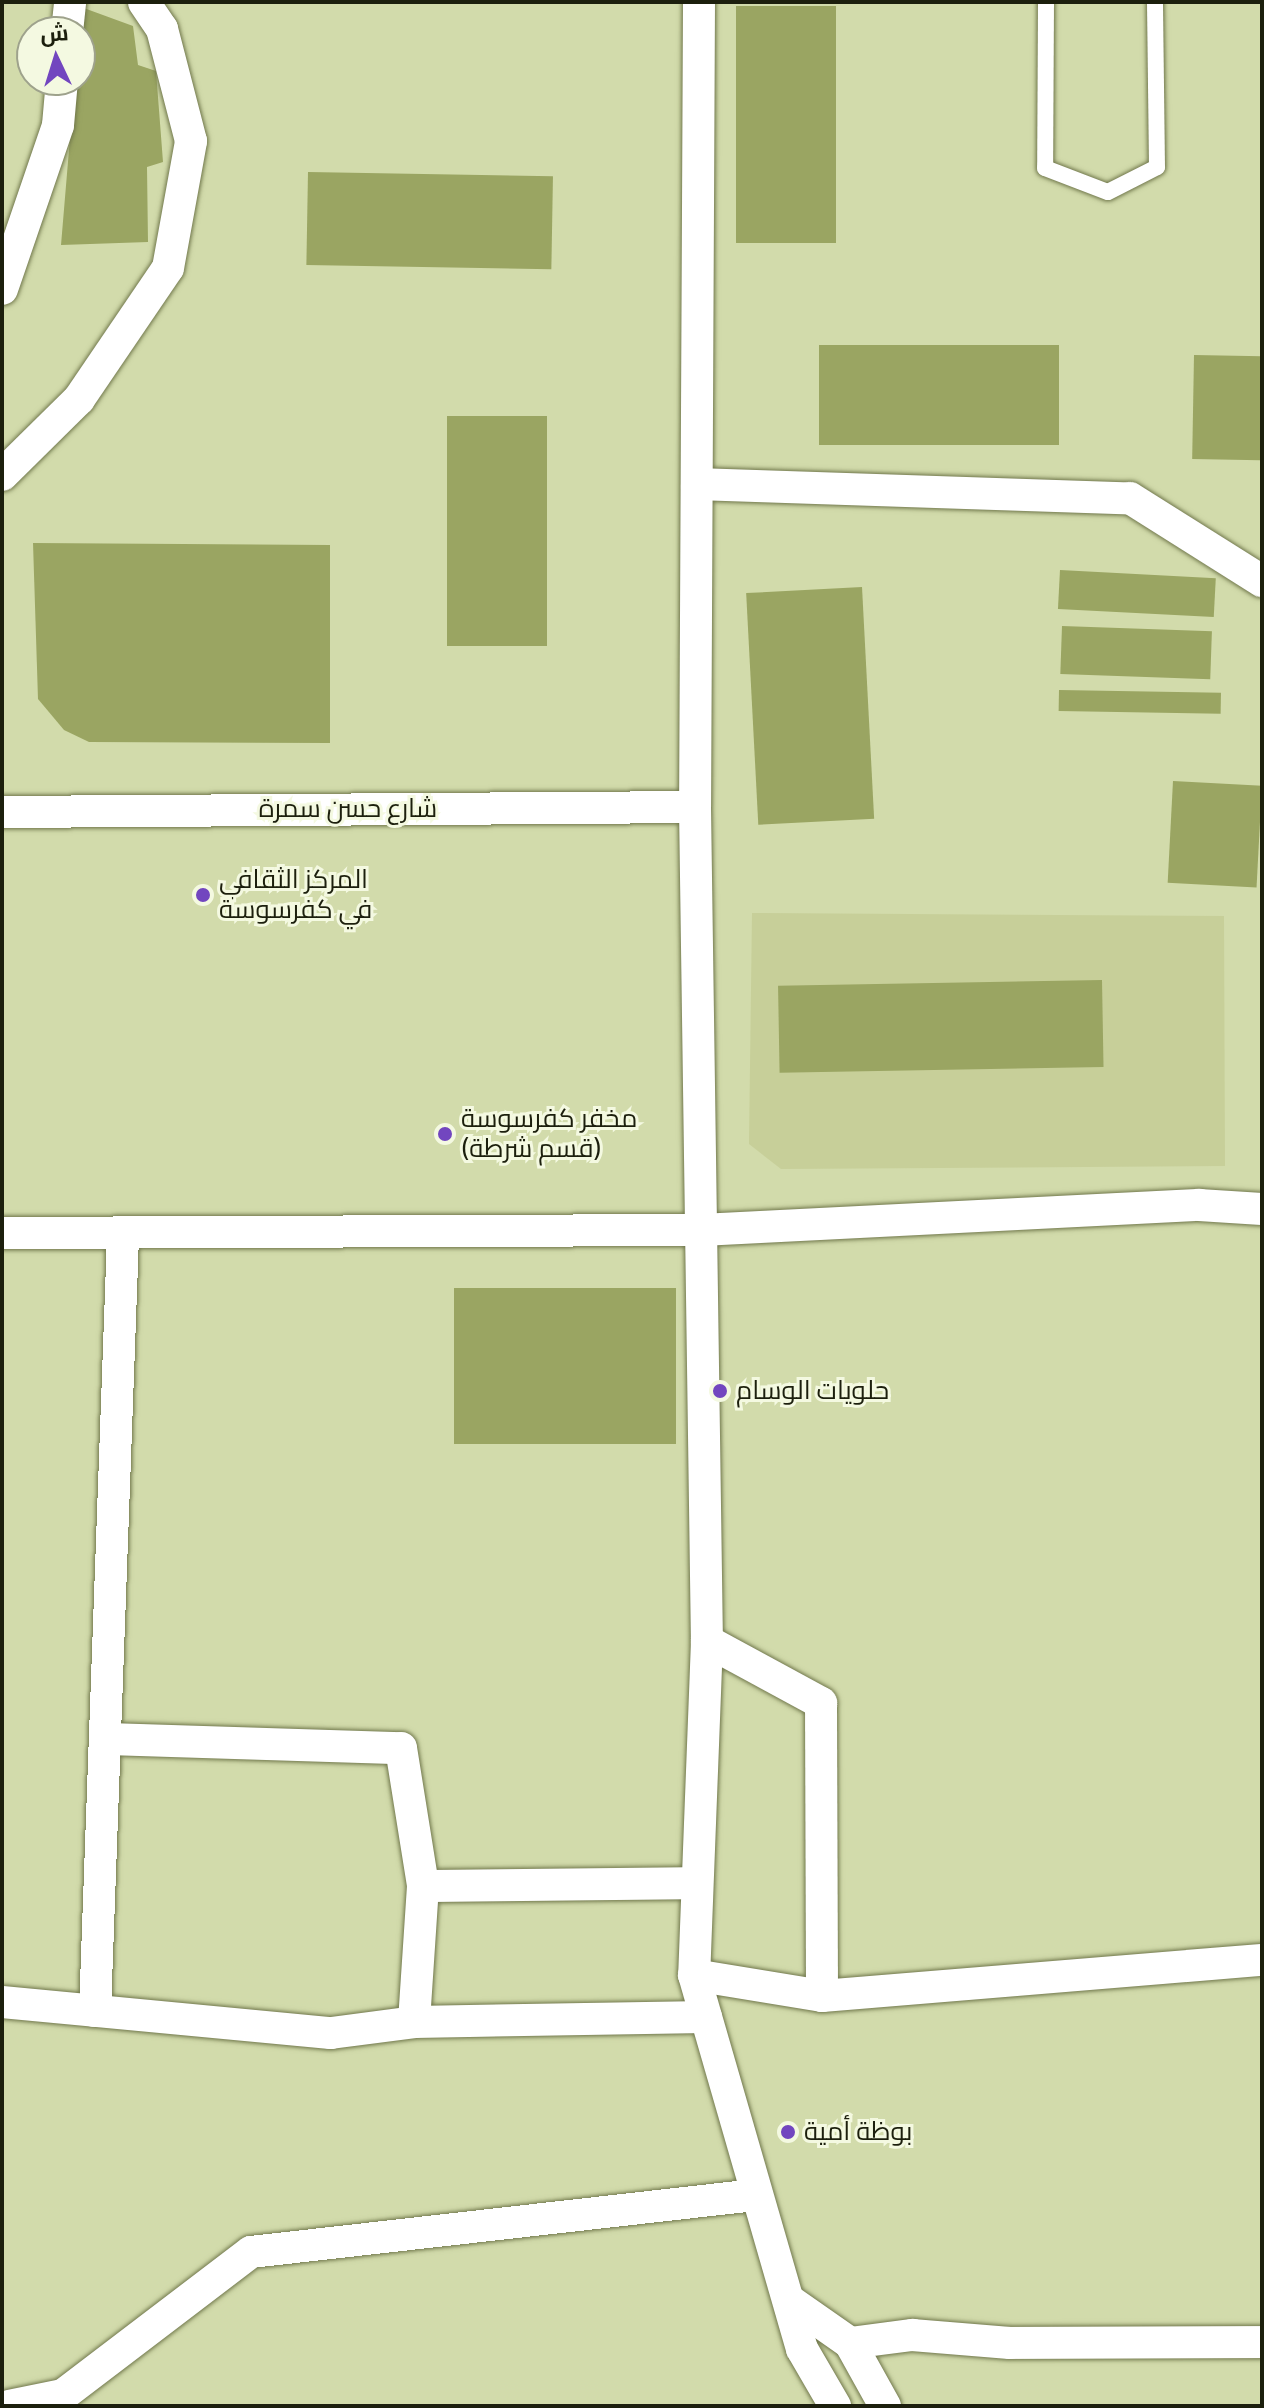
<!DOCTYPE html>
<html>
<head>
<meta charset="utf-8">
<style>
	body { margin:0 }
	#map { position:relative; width:1264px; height:2408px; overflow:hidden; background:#d2dbab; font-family:Cabin,Cairo,sans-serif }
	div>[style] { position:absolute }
	.built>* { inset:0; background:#c7cf99 }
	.building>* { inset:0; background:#9aa562; transform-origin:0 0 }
	.roads { filter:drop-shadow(0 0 2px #71784c) drop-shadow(0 0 2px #71784c) }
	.service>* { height:16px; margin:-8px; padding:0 8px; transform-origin:8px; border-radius:8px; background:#fff }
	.minor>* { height:32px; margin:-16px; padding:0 16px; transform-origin:16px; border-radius:16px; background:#fff }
	.dots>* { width:22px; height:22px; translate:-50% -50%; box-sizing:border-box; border:4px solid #f4f9e1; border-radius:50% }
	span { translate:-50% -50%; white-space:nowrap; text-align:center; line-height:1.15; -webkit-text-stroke:6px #f4f9e1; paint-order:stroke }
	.street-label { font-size:26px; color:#1c1f0d }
	.poi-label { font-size:26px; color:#1c1f0d }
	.left { translate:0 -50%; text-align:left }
	.frame { position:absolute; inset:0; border:4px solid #1c1f0d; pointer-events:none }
	.north { position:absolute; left:16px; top:16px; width:80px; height:80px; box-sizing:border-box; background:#f4f9e1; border:2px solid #9ea28c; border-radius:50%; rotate:356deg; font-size:22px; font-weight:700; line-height:32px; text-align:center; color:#1c1f0d }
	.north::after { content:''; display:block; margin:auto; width:28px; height:36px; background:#7246bf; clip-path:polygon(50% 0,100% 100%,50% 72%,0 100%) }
</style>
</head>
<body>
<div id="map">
	<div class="built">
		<div style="clip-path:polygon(752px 913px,1224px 916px,1225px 1166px,781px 1169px,749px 1144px)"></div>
	</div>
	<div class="building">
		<div style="left:836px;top:6px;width:237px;height:100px;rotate:90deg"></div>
		<div style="clip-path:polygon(81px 7px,133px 26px,138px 65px,156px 71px,163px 162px,147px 167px,148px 242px,61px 245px)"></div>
		<div style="left:308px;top:172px;width:245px;height:93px;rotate:1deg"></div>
		<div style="left:819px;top:345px;width:240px;height:100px"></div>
		<div style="left:1194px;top:355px;width:68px;height:104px;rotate:1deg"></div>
		<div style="left:547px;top:416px;width:230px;height:100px;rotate:90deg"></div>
		<div style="clip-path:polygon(33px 543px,330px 545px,330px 743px,89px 742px,64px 730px,38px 699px)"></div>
		<div style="left:1060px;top:570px;width:156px;height:39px;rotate:3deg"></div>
		<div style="left:862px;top:587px;width:232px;height:116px;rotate:87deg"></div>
		<div style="left:1062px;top:626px;width:150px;height:48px;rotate:2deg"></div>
		<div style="left:1059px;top:690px;width:162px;height:21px;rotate:1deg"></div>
		<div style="left:1173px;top:781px;width:89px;height:102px;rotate:3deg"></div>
		<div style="left:1102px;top:980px;width:87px;height:324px;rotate:89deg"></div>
		<div style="left:676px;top:1288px;width:156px;height:222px;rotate:90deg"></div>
	</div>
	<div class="roads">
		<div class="service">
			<div style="left:1046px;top:2px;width:166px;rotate:90.3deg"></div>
			<div style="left:1045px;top:168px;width:67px;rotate:20.9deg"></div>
			<div style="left:1108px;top:192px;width:55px;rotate:-27deg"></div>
			<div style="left:1157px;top:167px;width:165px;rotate:-90.7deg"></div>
		</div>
		<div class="minor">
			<div style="left:699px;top:2px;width:805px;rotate:90.28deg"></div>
			<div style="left:695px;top:807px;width:834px;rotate:89.18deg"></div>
			<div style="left:707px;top:1641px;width:334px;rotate:92.2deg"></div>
			<div style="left:694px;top:1975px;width:389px;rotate:73.9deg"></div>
			<div style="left:802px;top:2349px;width:66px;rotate:59.9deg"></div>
			<div style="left:67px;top:32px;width:30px;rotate:-84deg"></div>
			<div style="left:2px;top:289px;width:173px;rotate:-71.1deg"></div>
			<div style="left:58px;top:125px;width:45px;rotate:-84.9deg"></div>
			<div style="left:2px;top:475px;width:108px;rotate:-44.6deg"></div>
			<div style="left:79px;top:399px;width:158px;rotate:-55.8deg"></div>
			<div style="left:168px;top:268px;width:129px;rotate:-79.7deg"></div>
			<div style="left:191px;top:141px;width:116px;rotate:-104.5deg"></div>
			<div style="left:162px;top:29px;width:32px;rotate:-124deg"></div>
			<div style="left:697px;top:484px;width:433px;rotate:1.9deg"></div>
			<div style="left:1130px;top:498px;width:156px;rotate:32.2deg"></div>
			<div style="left:2px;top:812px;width:693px;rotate:-0.41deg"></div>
			<div style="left:2px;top:1233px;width:699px;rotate:-0.25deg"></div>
			<div style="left:701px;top:1230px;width:499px;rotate:-2.9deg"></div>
			<div style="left:1199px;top:1205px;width:63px;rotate:3.6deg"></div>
			<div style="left:707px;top:1641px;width:130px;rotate:28.5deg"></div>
			<div style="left:821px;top:1703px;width:293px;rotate:89.8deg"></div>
			<div style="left:108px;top:1739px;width:293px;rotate:1.8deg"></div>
			<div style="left:401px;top:1748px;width:140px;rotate:80.9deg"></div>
			<div style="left:423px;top:1886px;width:136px;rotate:93.8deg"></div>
			<div style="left:423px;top:1886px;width:270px;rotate:-0.6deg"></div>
			<div style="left:694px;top:1975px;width:130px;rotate:9.3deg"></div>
			<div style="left:822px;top:1996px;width:441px;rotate:-4.7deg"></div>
			<div style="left:2px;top:2002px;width:330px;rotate:5.4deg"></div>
			<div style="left:331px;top:2033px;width:84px;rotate:-7.5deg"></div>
			<div style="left:414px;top:2022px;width:292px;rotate:-1deg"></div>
			<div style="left:95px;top:2011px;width:775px;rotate:-87.93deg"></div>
			<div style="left:790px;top:2301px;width:73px;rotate:35deg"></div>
			<div style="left:850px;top:2343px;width:63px;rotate:-7.4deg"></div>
			<div style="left:912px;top:2335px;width:98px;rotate:4.7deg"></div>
			<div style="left:1010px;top:2343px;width:252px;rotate:-0.2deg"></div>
			<div style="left:850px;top:2343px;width:72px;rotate:60.9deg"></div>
			<div style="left:9px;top:2406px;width:55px;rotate:-11.5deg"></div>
			<div style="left:63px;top:2395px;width:236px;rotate:-37.3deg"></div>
			<div style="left:251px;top:2252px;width:507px;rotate:-6.45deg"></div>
		</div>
	</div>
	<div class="dots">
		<div style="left:203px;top:895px;background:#7246bf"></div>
		<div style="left:445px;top:1134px;background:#7246bf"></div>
		<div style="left:720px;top:1391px;background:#7246bf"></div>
		<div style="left:788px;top:2132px;background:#7246bf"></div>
	</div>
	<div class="street-label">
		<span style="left:348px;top:809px">شارع حسن سمرة</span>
	</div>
	<div class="poi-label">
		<span class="left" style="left:219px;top:895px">المركز الثقافي<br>في كفرسوسة</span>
		<span class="left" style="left:461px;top:1134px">مخفر كفرسوسة<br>(قسم شرطة)</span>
		<span class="left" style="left:736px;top:1391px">حلويات الوسام</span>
		<span class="left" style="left:804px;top:2132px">بوظة أمية</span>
	</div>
	<div class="frame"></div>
	<div class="north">ش</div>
</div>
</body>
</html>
